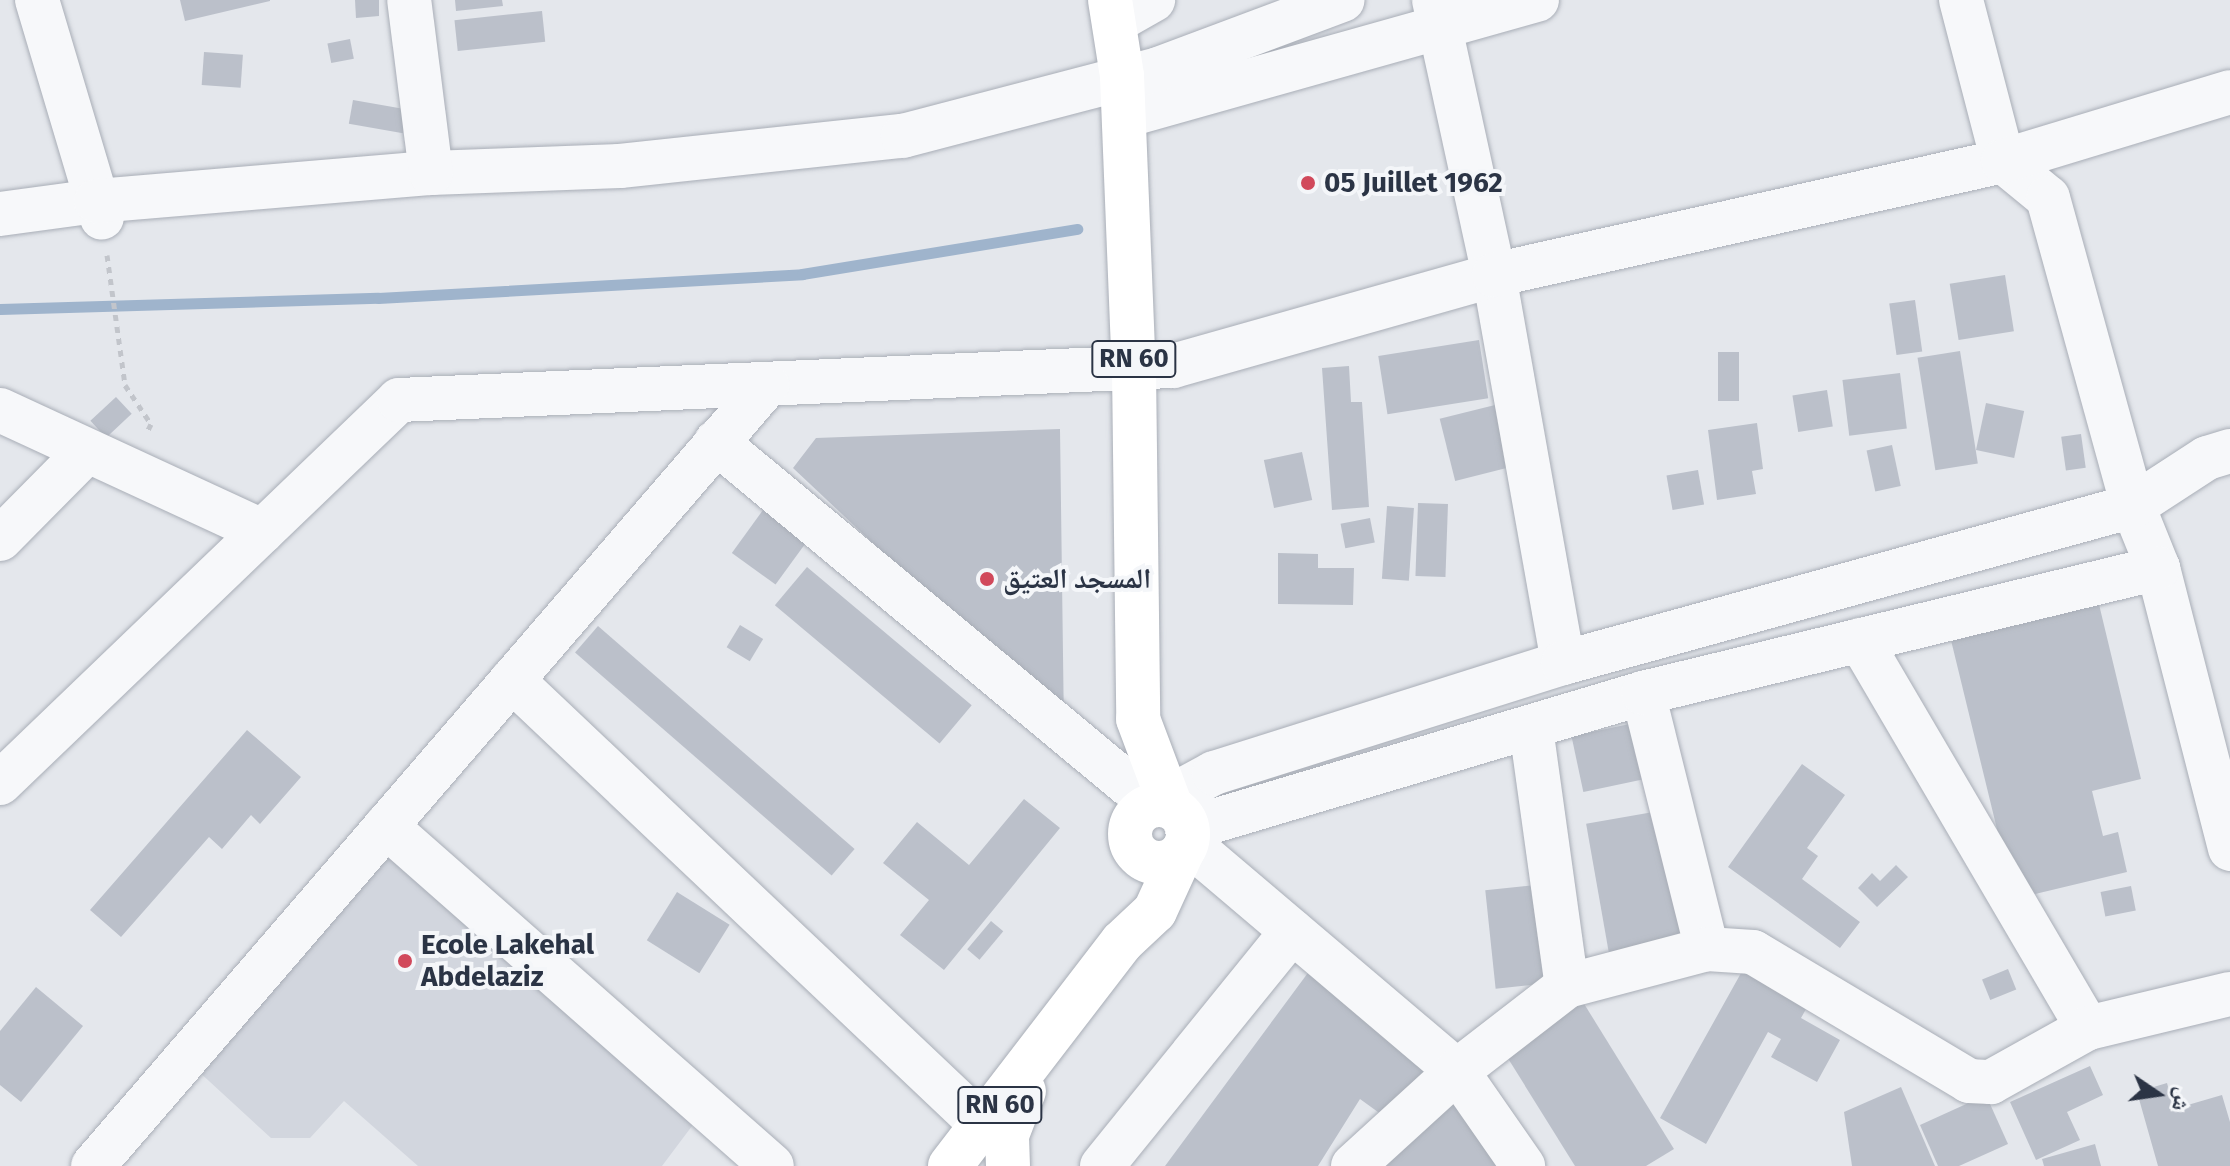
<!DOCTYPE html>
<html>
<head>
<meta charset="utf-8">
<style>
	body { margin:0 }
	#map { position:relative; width:2230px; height:1166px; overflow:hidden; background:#e4e7ec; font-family:"Fira Sans","Noto Naskh Arabic",sans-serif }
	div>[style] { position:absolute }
	.built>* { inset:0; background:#d2d6de }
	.stream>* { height:11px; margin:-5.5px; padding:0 5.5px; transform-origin:5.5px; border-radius:5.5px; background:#9fb4cc }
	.building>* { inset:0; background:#bbc0ca; transform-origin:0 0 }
	.path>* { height:5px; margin-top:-2.5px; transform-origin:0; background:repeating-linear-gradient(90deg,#c2c5cb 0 6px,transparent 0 12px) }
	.roads { filter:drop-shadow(0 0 2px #a9aeb7) drop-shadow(0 0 2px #a9aeb7) }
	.minor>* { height:44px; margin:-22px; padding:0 22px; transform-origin:22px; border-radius:22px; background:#f7f8fa }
	.major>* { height:44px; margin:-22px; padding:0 22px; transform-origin:22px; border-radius:22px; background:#fff }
	.major>.ring { margin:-22px; padding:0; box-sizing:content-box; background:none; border:44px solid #fff; border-radius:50% }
	.dots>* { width:22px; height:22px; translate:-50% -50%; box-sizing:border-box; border:4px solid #f4f6f9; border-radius:50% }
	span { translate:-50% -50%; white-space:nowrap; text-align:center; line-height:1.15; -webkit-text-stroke:8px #f4f6f9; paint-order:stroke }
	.shield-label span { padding:2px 6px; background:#f4f6f9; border:2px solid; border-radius:6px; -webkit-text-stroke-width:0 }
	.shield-label { font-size:26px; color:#2b3445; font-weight:700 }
	.poi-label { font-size:28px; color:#2b3445; font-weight:700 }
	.left { translate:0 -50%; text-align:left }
	.north { position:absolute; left:2118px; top:1054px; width:80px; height:80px; -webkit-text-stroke:6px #f4f6f9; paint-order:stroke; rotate:103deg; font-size:22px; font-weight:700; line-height:32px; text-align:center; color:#2b3445 }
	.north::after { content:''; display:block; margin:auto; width:28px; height:36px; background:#2b3445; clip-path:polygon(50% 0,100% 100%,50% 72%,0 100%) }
</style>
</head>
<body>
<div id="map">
	<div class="built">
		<div style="clip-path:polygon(393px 853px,695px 1122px,662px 1166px,418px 1166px,344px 1101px,310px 1138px,271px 1138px,197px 1070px)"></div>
	</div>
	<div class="stream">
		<div style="left:0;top:309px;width:378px;rotate:-1.7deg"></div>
		<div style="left:378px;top:298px;width:425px;rotate:-3.2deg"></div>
		<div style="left:802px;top:274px;width:279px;rotate:-9.3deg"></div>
	</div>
	<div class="building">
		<div style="clip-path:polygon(180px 0,270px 0,270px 1px,185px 21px)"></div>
		<div style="clip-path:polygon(355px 0,379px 0,379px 16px,356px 18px)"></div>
		<div style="clip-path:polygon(455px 0,502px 0,503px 6px,456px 11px)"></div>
		<div style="left:542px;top:11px;width:31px;height:88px;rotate:84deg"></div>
		<div style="left:350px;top:39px;width:20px;height:23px;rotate:79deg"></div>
		<div style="left:204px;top:52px;width:39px;height:33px;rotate:4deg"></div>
		<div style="left:353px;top:100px;width:55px;height:24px;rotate:10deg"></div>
		<div style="left:2005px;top:275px;width:57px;height:56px;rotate:81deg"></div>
		<div style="left:1915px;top:300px;width:52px;height:26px;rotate:82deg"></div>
		<div style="left:1479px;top:340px;width:59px;height:102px;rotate:81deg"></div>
		<div style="left:1960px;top:351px;width:114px;height:43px;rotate:81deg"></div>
		<div style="left:1718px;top:352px;width:21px;height:49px"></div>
		<div style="clip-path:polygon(1349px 366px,1351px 402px,1362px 402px,1369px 507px,1332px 510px,1322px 368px)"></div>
		<div style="left:1900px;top:373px;width:56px;height:58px;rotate:83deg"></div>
		<div style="left:1827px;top:390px;width:37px;height:35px;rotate:81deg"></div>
		<div style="left:116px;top:397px;width:23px;height:35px;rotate:47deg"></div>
		<div style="left:1986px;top:403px;width:39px;height:48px;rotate:12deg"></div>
		<div style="left:1495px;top:405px;width:64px;height:57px;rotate:76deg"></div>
		<div style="clip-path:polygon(1757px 423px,1763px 469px,1752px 471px,1756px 494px,1717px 500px,1708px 430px)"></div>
		<div style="clip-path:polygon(1060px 429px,1064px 729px,1030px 691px,793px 468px,816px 438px)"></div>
		<div style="left:2081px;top:434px;width:34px;height:20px;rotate:82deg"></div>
		<div style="left:1892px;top:445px;width:42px;height:26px;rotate:78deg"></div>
		<div style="left:1302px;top:452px;width:49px;height:39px;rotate:78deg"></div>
		<div style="left:1698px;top:470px;width:35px;height:32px;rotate:80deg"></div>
		<div style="left:1418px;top:503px;width:30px;height:73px;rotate:2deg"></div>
		<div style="left:1387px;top:506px;width:27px;height:73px;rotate:4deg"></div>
		<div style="left:763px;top:510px;width:54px;height:53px;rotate:36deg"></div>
		<div style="left:1370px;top:518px;width:25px;height:30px;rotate:79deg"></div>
		<div style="clip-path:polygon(1278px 553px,1318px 554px,1318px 568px,1354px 568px,1353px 605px,1278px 604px)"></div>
		<div style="left:807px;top:567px;width:215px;height:50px;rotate:40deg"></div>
		<div style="clip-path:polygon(2097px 596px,2141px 779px,2092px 791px,2103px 836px,2118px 832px,2127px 872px,2014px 899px,1949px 632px)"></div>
		<div style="left:740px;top:625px;width:27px;height:26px;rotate:31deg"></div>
		<div style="left:598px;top:626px;width:340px;height:35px;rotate:41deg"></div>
		<div style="left:1639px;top:722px;width:57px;height:69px;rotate:78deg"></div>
		<div style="clip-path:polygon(247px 730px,301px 777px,260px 824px,251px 815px,222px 849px,209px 837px,121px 937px,90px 910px)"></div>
		<div style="clip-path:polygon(1802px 764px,1845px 795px,1807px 848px,1818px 856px,1802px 879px,1860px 922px,1840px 948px,1728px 867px)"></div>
		<div style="clip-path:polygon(1024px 799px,1060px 828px,944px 970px,900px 935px,929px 900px,883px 863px,917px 822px,969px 865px)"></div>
		<div style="left:1659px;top:811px;width:138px;height:74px;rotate:80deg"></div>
		<div style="clip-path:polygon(1896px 865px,1908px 877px,1877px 907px,1858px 888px,1872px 873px,1880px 881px)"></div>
		<div style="left:1536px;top:885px;width:99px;height:51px;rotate:84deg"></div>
		<div style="left:2131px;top:886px;width:25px;height:31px;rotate:79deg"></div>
		<div style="left:677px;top:892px;width:62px;height:57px;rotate:32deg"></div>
		<div style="left:991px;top:921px;width:16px;height:37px;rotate:40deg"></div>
		<div style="clip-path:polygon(1750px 957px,1815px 993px,1801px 1018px,1840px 1040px,1817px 1082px,1771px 1057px,1781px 1039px,1768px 1032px,1706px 1144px,1660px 1118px)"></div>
		<div style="clip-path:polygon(1313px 966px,1435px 1055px,1389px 1120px,1360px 1099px,1318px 1166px,1165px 1166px)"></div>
		<div style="left:2008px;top:969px;width:22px;height:28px;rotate:68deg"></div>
		<div style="clip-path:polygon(36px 987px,83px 1026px,21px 1102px,0 1085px,0 1031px)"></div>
		<div style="clip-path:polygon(1578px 994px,1674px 1149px,1646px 1166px,1575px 1166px,1499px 1044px)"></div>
		<div style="clip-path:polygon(2090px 1066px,2103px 1095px,2067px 1112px,2080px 1140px,2036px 1160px,2010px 1102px)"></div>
		<div style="clip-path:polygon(2167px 1083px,2174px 1109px,2222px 1095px,2230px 1122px,2230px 1166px,2158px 1166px,2137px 1092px)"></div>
		<div style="clip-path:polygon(1901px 1087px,1935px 1166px,1852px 1166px,1844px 1112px)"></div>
		<div style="clip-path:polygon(1454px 1095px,1500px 1166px,1379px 1166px)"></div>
		<div style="clip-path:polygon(1986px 1095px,2008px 1144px,1959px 1166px,1938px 1166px,1920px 1125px)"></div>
		<div style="clip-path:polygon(2095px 1144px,2101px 1166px,2044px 1166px,2042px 1159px)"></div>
	</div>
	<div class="path">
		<div style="left:107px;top:255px;width:131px;rotate:82.1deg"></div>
		<div style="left:125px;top:385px;width:47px;rotate:56.3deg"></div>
		<div style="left:151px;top:424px;width:11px;rotate:117deg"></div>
	</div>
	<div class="roads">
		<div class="minor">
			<div style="left:37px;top:0;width:227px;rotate:73.4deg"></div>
			<div style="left:1434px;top:0;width:281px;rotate:77.7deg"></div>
			<div style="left:1494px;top:275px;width:394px;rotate:79.9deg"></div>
			<div style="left:1961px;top:0;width:166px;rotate:75.4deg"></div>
			<div style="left:2003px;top:161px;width:58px;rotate:39.4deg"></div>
			<div style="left:2048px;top:198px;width:320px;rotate:74.6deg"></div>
			<div style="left:2133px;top:506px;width:67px;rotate:68deg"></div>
			<div style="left:2158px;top:568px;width:290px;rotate:75.6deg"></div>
			<div style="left:1114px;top:22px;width:45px;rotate:-29.4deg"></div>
			<div style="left:1124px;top:116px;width:429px;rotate:-15.7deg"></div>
			<div style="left:431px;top:173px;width:189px;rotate:-2.1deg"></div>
			<div style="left:620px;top:166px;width:285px;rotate:-6.1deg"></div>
			<div style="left:903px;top:136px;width:264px;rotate:-14.7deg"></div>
			<div style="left:1158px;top:69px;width:197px;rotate:-20.5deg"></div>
			<div style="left:0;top:214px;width:97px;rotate:-7.7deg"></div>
			<div style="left:96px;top:201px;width:336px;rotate:-4.8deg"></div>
			<div style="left:431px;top:173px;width:174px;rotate:-97.2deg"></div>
			<div style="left:0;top:410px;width:289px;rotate:24.8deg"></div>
			<div style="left:716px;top:442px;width:537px;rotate:39.71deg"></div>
			<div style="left:0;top:539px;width:122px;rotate:-45.3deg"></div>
			<div style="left:1860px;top:640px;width:450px;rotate:59.6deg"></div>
			<div style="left:512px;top:680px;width:650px;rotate:43.44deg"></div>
			<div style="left:1643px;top:693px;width:264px;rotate:76deg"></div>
			<div style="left:1531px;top:728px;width:260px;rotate:82.1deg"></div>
			<div style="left:0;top:783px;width:553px;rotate:-43.83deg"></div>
			<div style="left:399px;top:400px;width:775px;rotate:-2.52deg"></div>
			<div style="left:1173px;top:366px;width:334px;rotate:-15.8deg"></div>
			<div style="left:1494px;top:275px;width:522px;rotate:-12.62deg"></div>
			<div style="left:2003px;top:161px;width:237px;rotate:-16.9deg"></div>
			<div style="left:1155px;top:805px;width:67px;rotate:-28.5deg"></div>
			<div style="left:1214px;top:773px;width:366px;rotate:-17.5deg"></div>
			<div style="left:1563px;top:663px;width:591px;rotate:-15.4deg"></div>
			<div style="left:2133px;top:506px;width:88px;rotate:-33deg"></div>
			<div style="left:2207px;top:458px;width:24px;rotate:-17deg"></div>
			<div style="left:386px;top:826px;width:514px;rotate:41.37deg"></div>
			<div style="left:1187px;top:829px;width:476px;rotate:-16.6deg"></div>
			<div style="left:1643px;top:693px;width:530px;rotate:-13.64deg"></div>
			<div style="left:1187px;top:842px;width:354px;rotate:40.3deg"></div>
			<div style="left:1457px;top:1071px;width:116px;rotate:55.2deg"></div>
			<div style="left:93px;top:1166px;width:1032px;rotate:-49.21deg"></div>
			<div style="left:1102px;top:1166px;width:302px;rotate:-51deg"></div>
			<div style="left:1353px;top:1166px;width:141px;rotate:-42.4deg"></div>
			<div style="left:1457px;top:1071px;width:139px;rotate:-37.7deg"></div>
			<div style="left:1567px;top:986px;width:145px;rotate:-14.8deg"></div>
			<div style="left:1707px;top:949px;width:46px;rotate:3.7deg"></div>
			<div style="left:1753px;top:952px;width:252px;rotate:30.8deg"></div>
			<div style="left:1969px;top:1081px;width:22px;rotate:3deg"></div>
			<div style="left:1991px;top:1082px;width:111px;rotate:-29.1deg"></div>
			<div style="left:2088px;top:1028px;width:146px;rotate:-13.5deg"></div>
		</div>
		<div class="major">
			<div style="left:1110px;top:0;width:77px;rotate:81deg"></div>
			<div style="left:1122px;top:76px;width:293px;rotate:87.7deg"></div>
			<div style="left:1134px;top:369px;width:350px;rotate:89.3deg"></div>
			<div style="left:1138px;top:719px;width:94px;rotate:69.4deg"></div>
			<div class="ring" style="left:1130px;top:805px;width:14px;height:14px"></div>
			<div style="left:950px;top:1166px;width:282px;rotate:-52.5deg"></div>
			<div style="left:1122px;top:942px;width:45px;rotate:-43.2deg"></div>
			<div style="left:1155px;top:911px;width:67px;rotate:-65.3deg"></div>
			<div style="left:1008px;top:1166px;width:31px;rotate:-92deg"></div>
			<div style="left:1007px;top:1135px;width:47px;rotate:-68.9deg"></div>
		</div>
	</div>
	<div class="dots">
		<div style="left:1308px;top:183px;background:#d1495b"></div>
		<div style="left:987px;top:579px;background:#d1495b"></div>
		<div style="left:405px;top:961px;background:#d1495b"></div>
	</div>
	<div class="shield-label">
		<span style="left:1134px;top:359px">RN 60</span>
		<span style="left:1000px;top:1105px">RN 60</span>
	</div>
	<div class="poi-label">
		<span class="left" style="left:1324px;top:183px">05 Juillet 1962</span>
		<span class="left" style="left:1003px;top:579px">المسجد العتيق</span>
		<span class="left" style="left:421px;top:961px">Ecole Lakehal<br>Abdelaziz</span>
	</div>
	<div class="north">ش</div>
</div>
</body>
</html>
